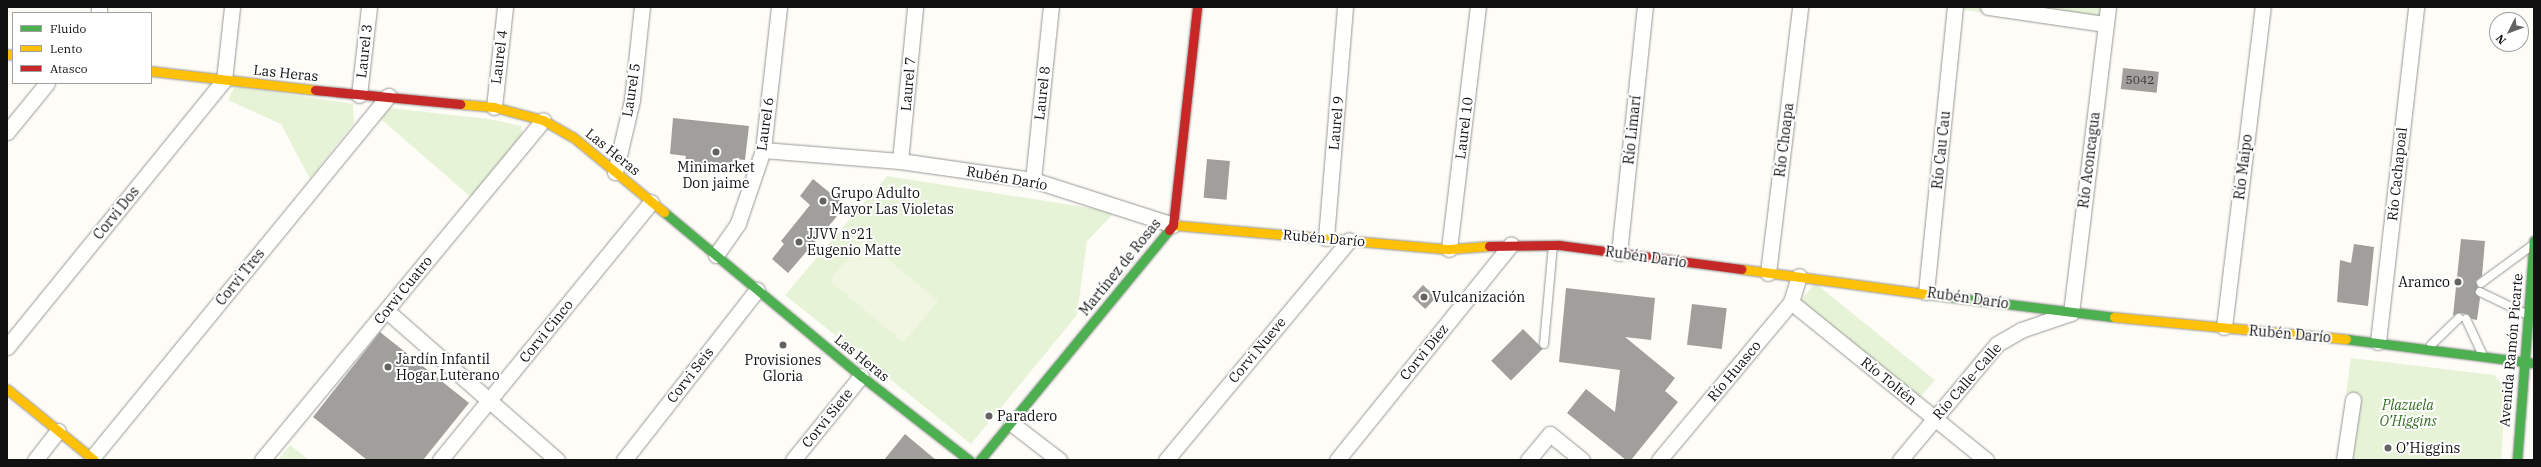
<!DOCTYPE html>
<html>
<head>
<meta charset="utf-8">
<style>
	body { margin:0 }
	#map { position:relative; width:2541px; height:467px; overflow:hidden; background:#fdfcf7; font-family:"IBM Plex Serif",serif }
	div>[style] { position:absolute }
	.green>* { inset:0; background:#e7f3d7; transform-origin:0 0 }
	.pitch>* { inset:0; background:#f0f6e1; transform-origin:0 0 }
	.building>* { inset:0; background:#a19f9c; transform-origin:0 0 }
	.roads { filter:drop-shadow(0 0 1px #979795) drop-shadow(0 0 1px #979795) }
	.lane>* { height:8px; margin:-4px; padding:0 4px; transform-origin:4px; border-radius:4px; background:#fffffe }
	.street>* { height:15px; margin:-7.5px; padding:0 7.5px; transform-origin:7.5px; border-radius:7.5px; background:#fffffe }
	.fast>* { height:9px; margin:-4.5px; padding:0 4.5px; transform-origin:4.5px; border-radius:4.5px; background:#4caf50 }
	.slow>* { height:9px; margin:-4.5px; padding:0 4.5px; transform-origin:4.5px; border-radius:4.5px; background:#ffc107 }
	.jam>* { height:9px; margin:-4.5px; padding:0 4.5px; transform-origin:4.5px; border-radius:4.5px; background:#c62828 }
	.dots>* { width:11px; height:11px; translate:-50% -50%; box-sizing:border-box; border:2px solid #fff; border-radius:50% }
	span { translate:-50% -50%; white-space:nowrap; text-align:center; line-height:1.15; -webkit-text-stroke:4px #fff; paint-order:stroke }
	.number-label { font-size:12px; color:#353434 }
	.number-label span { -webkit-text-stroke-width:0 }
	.street-label { font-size:14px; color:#111 }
	.poi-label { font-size:14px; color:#111 }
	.left { translate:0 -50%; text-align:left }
	.right { translate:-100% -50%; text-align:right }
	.park-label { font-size:14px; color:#2f6b1f; font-style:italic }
	.frame { position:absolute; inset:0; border:8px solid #111; pointer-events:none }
	.legend { position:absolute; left:12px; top:12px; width:140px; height:72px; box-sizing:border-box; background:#fff; border:1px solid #a0a0a0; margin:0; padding:5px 7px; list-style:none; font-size:12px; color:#111 }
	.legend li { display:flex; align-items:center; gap:8px; height:20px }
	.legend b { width:20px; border:1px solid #a0a0a0 }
	.north { position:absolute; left:2489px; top:12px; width:40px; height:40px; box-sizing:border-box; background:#fff; border:1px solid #a0a0a0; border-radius:50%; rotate:228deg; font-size:11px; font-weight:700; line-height:16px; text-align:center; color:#111 }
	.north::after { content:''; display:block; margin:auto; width:14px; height:18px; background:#646362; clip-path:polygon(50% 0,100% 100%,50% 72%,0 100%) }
</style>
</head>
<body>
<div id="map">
	<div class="green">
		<div style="clip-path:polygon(1964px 7px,2101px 7px,2098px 27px,1964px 10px)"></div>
		<div style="clip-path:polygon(235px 86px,353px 104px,354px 123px,310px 179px,281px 124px,228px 100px)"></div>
		<div style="clip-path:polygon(389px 108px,489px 119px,521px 126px,523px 137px,473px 199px,381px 119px)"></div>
		<div style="clip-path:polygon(887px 176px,1115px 212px,1087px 241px,1077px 315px,971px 444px,785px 295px)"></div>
		<div style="left:1815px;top:283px;width:154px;height:26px;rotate:39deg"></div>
		<div style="clip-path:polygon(2351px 358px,2494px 375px,2506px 389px,2501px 460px,2353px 460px,2361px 394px,2346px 393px)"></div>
		<div style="clip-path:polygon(290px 445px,309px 460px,278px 460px)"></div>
	</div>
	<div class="pitch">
		<div style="left:864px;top:239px;width:97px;height:54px;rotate:40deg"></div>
	</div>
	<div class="building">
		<div style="left:2123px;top:68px;width:36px;height:21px;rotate:6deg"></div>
		<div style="clip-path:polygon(673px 118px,749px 126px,745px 160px,736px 159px,735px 171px,684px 166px,686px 156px,670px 154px)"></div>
		<div style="left:1207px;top:159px;width:23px;height:39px;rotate:5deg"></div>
		<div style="clip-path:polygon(813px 179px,846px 206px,788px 273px,772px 259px,784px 244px,781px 241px,810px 205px,800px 196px)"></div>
		<div style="clip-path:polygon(2461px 239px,2485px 241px,2482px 276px,2476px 281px,2478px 287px,2475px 292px,2480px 298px,2477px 320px,2472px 319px,2467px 314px,2458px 313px,2453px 316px)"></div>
		<div style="clip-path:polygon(2354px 244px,2374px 247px,2368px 306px,2337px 302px,2340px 260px,2351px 263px)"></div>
		<div style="left:1423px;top:285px;width:18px;height:16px;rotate:43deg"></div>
		<div style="clip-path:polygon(1566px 288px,1655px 298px,1651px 340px,1625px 337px,1675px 378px,1665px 391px,1678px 402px,1631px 460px,1626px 460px,1567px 413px,1586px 389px,1615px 412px,1620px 370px,1559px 362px)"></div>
		<div style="left:1692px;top:304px;width:35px;height:41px;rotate:7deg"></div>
		<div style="left:1523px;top:329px;width:28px;height:45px;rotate:45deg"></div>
		<div style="clip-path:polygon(380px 332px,469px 403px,423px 460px,367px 460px,313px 417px)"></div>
		<div style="clip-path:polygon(905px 434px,936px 460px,884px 460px)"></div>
	</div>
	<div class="roads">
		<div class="lane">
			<div style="left:2481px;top:283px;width:61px;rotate:-36.3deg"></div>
			<div style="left:2480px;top:292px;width:51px;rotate:25.6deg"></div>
			<div style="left:2466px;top:319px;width:38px;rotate:65deg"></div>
			<div style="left:1544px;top:344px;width:99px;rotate:-84.8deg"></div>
			<div style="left:2431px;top:345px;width:39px;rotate:-44deg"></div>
		</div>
		<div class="street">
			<div style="left:1988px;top:7px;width:118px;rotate:8.3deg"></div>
			<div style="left:99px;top:13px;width:6px;rotate:-90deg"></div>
			<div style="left:359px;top:95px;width:89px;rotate:-83.5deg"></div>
			<div style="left:494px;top:107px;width:101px;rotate:-83.7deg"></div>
			<div style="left:7px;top:132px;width:63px;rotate:-50.8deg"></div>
			<div style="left:763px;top:150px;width:137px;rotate:4.6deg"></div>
			<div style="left:900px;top:161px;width:134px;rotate:8.1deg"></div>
			<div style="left:1033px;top:180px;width:147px;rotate:17.8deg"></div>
			<div style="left:900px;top:161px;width:155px;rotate:-84.4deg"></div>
			<div style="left:615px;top:172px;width:74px;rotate:-76.7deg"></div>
			<div style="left:632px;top:100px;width:94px;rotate:-83.9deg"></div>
			<div style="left:1033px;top:180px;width:174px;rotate:-84.1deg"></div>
			<div style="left:1326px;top:238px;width:232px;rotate:-85.3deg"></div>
			<div style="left:1449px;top:249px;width:244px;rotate:-83.2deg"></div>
			<div style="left:1619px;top:253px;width:247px;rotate:-84deg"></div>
			<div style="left:716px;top:255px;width:39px;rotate:-55deg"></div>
			<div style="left:738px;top:223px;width:77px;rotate:-71.1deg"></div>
			<div style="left:763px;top:150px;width:144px;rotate:-83.6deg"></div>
			<div style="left:1768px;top:273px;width:268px;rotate:-83.1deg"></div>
			<div style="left:1926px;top:292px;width:286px;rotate:-84.2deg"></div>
			<div style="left:1791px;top:302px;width:251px;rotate:39deg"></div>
			<div style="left:387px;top:311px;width:226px;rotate:41.2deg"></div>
			<div style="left:2224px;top:327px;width:322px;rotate:-83.1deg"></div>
			<div style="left:2378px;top:342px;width:337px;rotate:-83.5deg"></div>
			<div style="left:7px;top:347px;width:344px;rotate:-50.9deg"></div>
			<div style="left:224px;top:80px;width:73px;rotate:-83.7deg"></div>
			<div style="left:1011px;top:423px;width:61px;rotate:37.6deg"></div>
			<div style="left:92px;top:458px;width:468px;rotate:-50.7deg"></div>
			<div style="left:35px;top:460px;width:37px;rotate:-52deg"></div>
			<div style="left:262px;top:460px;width:441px;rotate:-50.4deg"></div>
			<div style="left:440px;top:460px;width:333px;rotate:-50.7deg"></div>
			<div style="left:624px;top:460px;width:216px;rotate:-52deg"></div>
			<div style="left:793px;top:460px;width:108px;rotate:-51deg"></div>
			<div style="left:1166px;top:460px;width:286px;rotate:-50.2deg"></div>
			<div style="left:1337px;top:460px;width:277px;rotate:-51.1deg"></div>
			<div style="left:1528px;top:460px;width:34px;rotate:-50deg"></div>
			<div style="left:1550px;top:434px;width:41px;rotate:39.1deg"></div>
			<div style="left:1659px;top:460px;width:206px;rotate:-50.1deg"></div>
			<div style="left:1791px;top:302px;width:27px;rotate:-73deg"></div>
			<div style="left:1900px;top:460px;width:151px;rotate:-50.1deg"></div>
			<div style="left:1997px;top:344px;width:28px;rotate:-30deg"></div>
			<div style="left:2021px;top:330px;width:53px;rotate:-18.8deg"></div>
			<div style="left:2071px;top:313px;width:308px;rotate:-83.1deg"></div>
			<div style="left:2344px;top:460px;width:61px;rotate:-81.5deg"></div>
		</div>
		<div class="fast">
			<div style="left:664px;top:212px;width:256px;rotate:39.8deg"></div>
			<div style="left:861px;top:376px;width:137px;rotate:37.9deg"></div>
			<div style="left:1926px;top:294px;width:189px;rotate:7deg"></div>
			<div style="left:2346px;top:339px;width:190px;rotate:7.3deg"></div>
			<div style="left:980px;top:460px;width:298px;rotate:-50.6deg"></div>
			<div style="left:2517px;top:460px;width:220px;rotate:-85.6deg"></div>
		</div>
		<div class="slow">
			<div style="left:7px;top:54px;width:6px;rotate:9deg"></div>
			<div style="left:151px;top:71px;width:165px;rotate:6.6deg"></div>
			<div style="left:460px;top:104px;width:34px;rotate:5deg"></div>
			<div style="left:494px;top:107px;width:51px;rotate:14.9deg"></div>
			<div style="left:543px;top:120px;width:34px;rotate:30deg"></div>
			<div style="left:573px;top:137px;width:118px;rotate:39.5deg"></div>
			<div style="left:1173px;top:225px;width:277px;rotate:5deg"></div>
			<div style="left:1449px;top:249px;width:40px;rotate:-4.3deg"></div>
			<div style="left:1741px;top:269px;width:187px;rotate:7.7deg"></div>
			<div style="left:2114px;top:317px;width:233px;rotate:5.4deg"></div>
			<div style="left:7px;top:389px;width:112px;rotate:39.2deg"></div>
		</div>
		<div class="jam">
			<div style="left:315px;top:90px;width:146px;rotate:5.5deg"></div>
			<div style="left:1169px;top:230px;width:6px;rotate:-51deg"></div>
			<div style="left:1173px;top:225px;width:219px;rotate:-83.7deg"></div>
			<div style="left:1489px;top:246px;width:70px;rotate:-0.8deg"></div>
			<div style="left:1559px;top:245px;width:184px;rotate:7.5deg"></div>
		</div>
	</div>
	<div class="dots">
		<div style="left:716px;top:152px;background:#646362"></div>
		<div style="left:823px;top:201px;background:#646362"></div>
		<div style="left:799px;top:242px;background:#646362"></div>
		<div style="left:2458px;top:282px;background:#646362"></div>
		<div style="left:1424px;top:297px;background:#646362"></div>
		<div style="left:783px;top:345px;background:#646362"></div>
		<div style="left:388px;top:367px;background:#646362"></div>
		<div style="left:989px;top:416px;background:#646362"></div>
		<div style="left:2388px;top:448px;background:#646362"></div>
	</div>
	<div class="number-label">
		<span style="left:2140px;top:80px">5042</span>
	</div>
	<div class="street-label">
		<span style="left:364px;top:51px;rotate:-84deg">Laurel 3</span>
		<span style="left:499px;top:57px;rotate:-83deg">Laurel 4</span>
		<span style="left:286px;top:73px;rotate:6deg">Las Heras</span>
		<span style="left:908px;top:84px;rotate:-85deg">Laurel 7</span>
		<span style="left:631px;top:90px;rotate:-81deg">Laurel 5</span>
		<span style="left:1042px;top:93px;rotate:-84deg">Laurel 8</span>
		<span style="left:1336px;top:123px;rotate:-85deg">Laurel 9</span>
		<span style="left:765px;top:124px;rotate:-82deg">Laurel 6</span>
		<span style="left:1464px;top:128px;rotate:-83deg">Laurel 10</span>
		<span style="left:1632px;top:130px;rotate:-84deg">Río Limarí</span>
		<span style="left:1784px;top:140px;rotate:-83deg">Río Choapa</span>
		<span style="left:1941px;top:150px;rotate:-84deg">Río Cau Cau</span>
		<span style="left:613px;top:152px;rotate:39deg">Las Heras</span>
		<span style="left:2089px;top:160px;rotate:-83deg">Río Aconcagua</span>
		<span style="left:2243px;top:167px;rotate:-83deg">Río Maipo</span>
		<span style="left:2397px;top:174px;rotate:-84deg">Río Cachapoal</span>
		<span style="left:1007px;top:178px;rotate:10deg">Rubén Darío</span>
		<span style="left:116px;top:213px;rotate:-51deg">Corvi Dos</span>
		<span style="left:1324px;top:238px;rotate:5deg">Rubén Darío</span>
		<span style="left:1646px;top:257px;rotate:8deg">Rubén Darío</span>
		<span style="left:1120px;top:267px;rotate:-51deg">Martínez de Rosas</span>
		<span style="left:240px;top:277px;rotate:-51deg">Corvi Tres</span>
		<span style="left:403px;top:290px;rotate:-51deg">Corvi Cuatro</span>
		<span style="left:1968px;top:298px;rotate:8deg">Rubén Darío</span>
		<span style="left:546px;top:331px;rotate:-51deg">Corvi Cinco</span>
		<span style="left:2290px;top:334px;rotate:5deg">Rubén Darío</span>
		<span style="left:1257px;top:350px;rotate:-50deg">Corvi Nueve</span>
		<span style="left:2511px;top:350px;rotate:-85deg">Avenida Ramón Picarte</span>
		<span style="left:1424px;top:352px;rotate:-51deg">Corvi Diez</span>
		<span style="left:862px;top:358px;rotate:39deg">Las Heras</span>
		<span style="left:1734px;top:371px;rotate:-50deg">Río Huasco</span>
		<span style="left:690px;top:375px;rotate:-52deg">Corvi Seis</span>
		<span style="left:1889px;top:381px;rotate:39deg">Río Toltén</span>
		<span style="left:1967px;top:381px;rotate:-49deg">Río Calle-Calle</span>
		<span style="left:827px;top:418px;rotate:-51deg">Corvi Siete</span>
	</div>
	<div class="poi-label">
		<span style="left:716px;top:175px">Minimarket<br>Don jaime</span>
		<span class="left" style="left:831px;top:201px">Grupo Adulto<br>Mayor Las Violetas</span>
		<span class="left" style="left:807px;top:242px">JJVV n°21<br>Eugenio Matte</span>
		<span class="right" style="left:2450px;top:282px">Aramco</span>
		<span class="left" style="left:1432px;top:297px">Vulcanización</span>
		<span class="left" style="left:396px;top:367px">Jardín Infantil<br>Hogar Luterano</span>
		<span style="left:783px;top:368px">Provisiones<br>Gloria</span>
		<span class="left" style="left:997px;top:416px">Paradero</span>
		<span class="left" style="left:2396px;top:448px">O’Higgins</span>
	</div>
	<div class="park-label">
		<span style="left:2408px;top:413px">Plazuela<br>O’Higgins</span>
	</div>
	<div class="frame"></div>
	<ul class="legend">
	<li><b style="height:5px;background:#4caf50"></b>Fluido</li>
	<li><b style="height:5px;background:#ffc107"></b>Lento</li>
	<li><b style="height:5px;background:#c62828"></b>Atasco</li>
	</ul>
	<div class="north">N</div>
</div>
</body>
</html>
